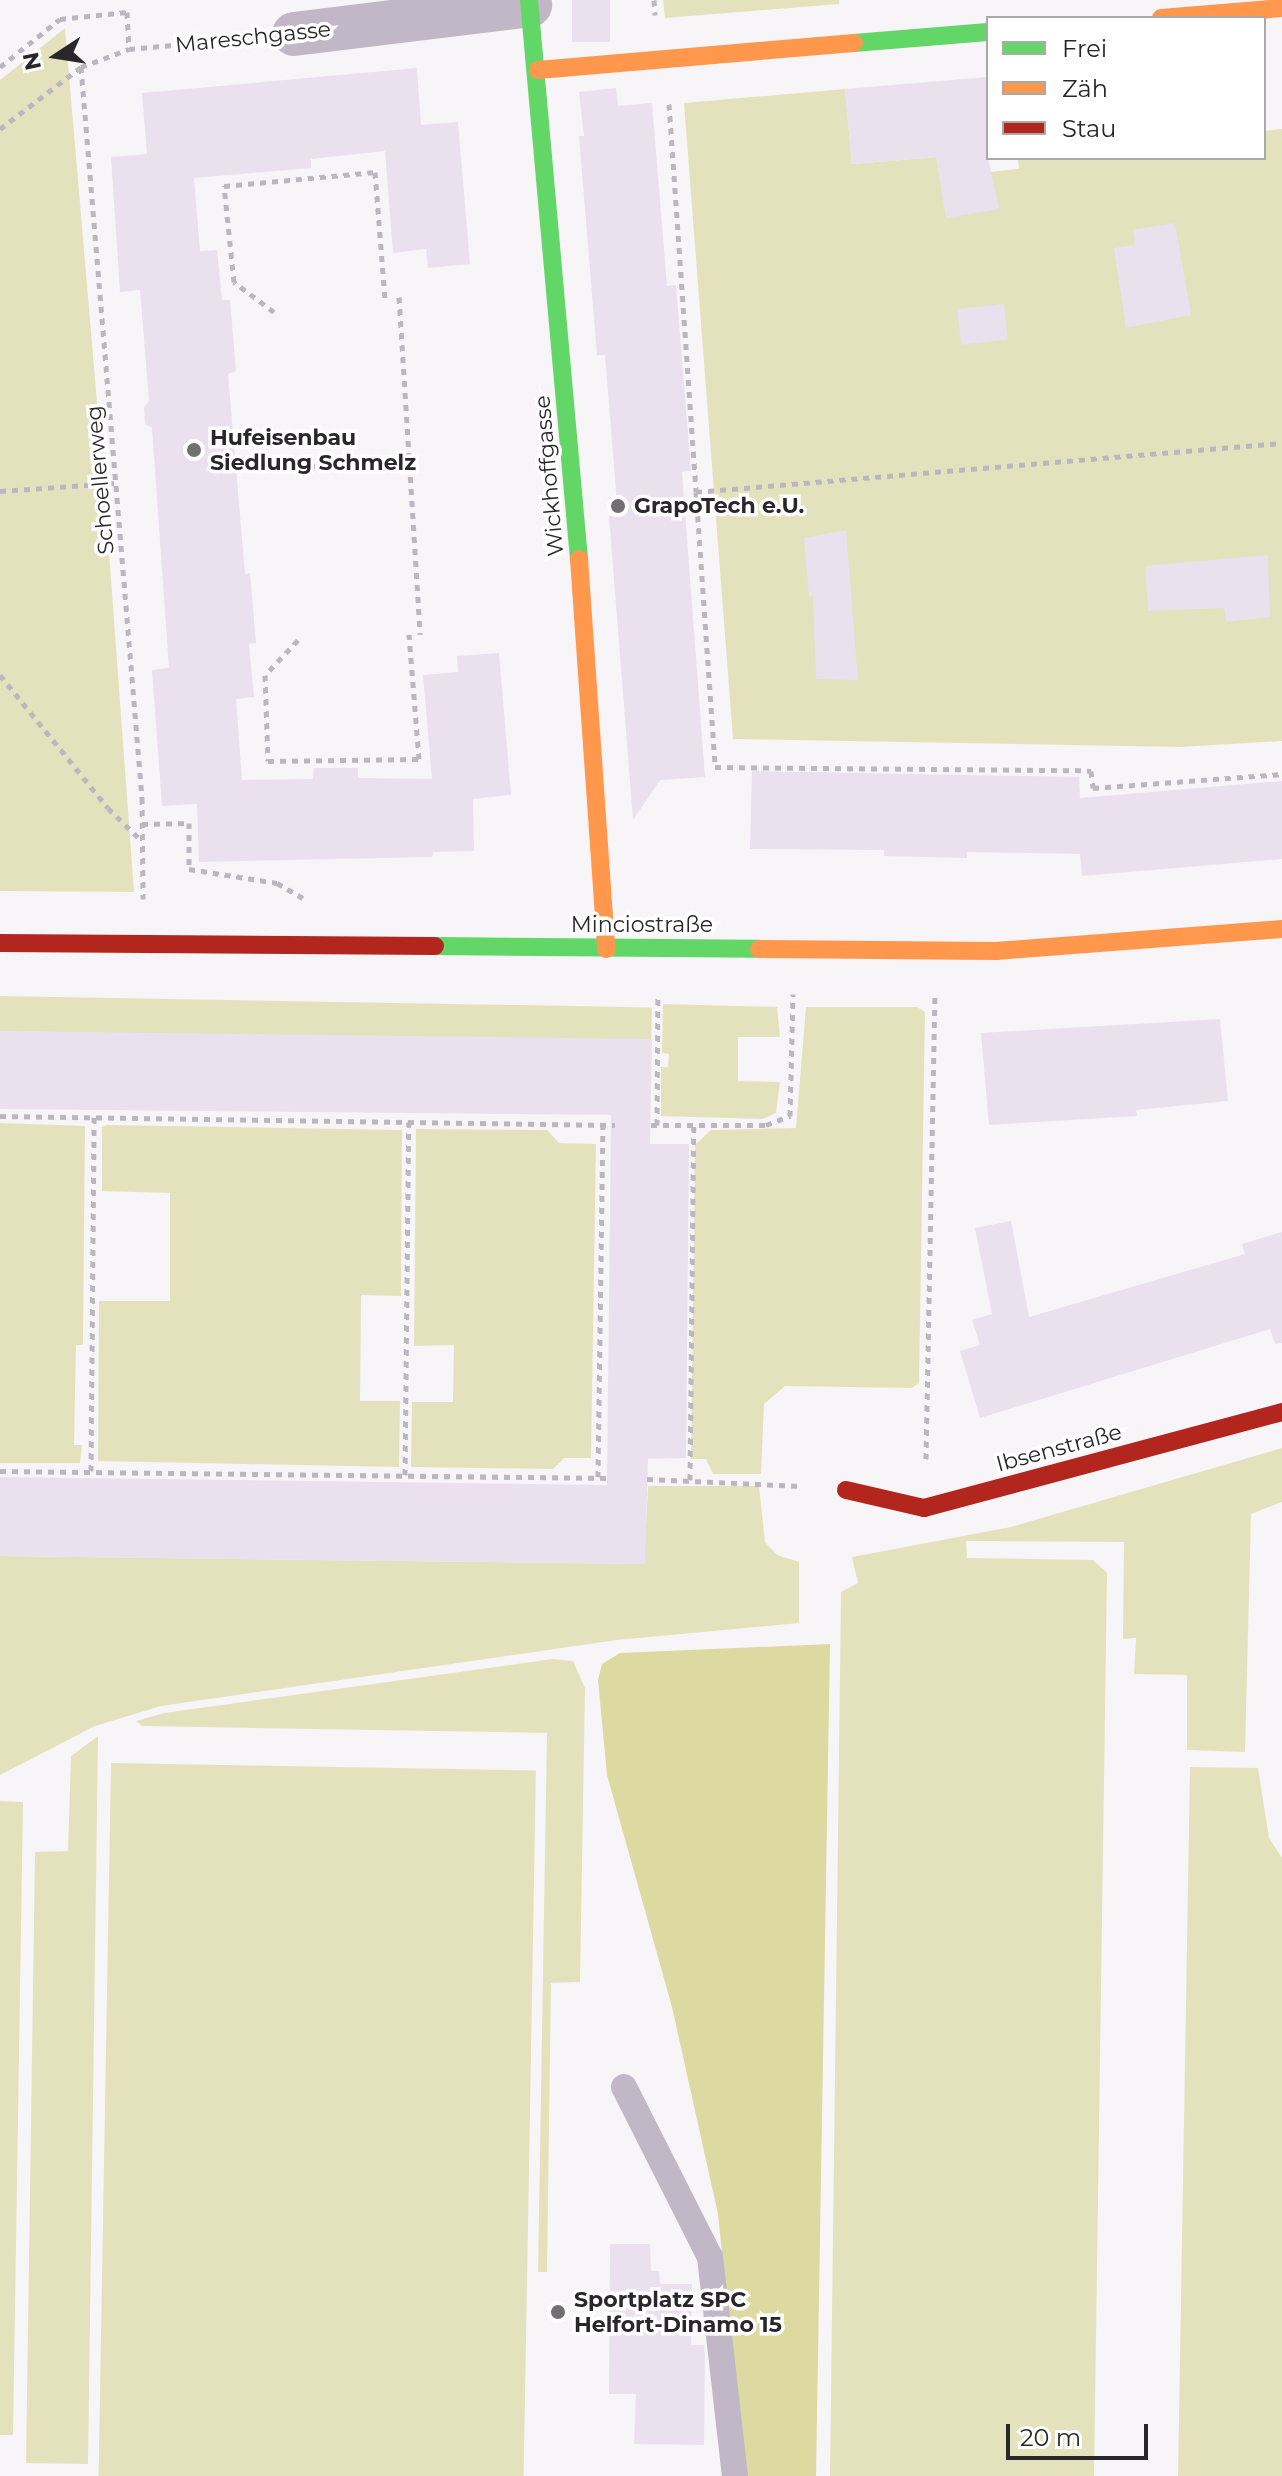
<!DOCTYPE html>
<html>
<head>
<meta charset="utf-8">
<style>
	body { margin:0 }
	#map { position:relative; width:1282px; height:2476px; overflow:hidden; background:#f8f5f9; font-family:Montserrat,sans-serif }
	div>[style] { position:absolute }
	.green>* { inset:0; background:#e4e2bc; transform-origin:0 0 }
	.forest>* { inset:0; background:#dcdaa1 }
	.building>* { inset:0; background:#eae0ee; transform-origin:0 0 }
	.path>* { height:5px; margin-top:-2.5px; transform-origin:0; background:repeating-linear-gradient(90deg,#bcb6c0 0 6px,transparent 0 12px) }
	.lane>* { height:26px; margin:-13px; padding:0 13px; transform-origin:13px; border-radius:13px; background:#c1b7c6 }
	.street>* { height:44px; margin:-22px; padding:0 22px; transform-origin:22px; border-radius:22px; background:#c1b7c6 }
	.fast>* { height:18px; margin:-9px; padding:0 9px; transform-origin:9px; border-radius:9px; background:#63d668 }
	.slow>* { height:18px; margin:-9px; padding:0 9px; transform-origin:9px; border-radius:9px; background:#ff974d }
	.jam>* { height:18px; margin:-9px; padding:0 9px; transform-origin:9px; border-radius:9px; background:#b3261e }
	.dots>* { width:22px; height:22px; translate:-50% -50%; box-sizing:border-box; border:4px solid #fff; border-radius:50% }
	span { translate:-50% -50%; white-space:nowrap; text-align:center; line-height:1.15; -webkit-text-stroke:7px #fff; paint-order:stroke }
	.street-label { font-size:22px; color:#29272a }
	.poi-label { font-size:22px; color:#29272a; font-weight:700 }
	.left { translate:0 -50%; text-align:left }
	.legend { position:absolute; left:986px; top:16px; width:280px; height:144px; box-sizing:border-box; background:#fff; border:2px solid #a9a9aa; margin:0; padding:10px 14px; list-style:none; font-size:24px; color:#29272a }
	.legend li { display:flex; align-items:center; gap:16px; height:40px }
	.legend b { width:40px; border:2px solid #a9a9aa }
	.north { position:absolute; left:16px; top:16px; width:80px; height:80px; -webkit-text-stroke:6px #fff; paint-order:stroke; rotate:258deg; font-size:22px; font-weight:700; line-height:32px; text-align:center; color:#29272a }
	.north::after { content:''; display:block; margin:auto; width:28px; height:36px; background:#29272a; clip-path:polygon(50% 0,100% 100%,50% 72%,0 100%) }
	.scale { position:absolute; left:1006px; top:2424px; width:142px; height:36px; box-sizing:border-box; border:4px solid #29272a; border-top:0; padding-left:10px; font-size:24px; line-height:28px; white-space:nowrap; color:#29272a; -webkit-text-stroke:6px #fff; paint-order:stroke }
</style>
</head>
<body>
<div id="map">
	<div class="green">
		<div style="clip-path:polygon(663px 0,839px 0,839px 4px,665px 18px)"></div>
		<div style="clip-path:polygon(65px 28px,104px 484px,134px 892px,0 891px,0 80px)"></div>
		<div style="clip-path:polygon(845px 89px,852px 164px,987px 153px,989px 172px,1019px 169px,1018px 158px,1264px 158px,1264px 131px,1282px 129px,1282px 741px,1180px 747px,733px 739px,684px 103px)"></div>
		<div style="left:0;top:996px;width:652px;height:35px;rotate:1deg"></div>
		<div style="clip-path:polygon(663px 1004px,777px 1007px,780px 1037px,738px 1037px,738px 1081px,780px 1082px,776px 1113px,762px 1119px,661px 1116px,661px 1067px,668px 1067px,669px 1054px,662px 1053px)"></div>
		<div style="clip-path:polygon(806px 1007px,917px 1007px,925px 1012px,919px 1383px,912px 1388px,785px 1386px,764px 1404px,761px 1474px,713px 1474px,706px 1459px,691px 1459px,695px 1145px,711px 1130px,796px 1128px)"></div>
		<div style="clip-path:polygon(0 1123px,85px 1126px,83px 1345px,76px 1345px,74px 1445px,82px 1445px,80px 1463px,0 1463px)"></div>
		<div style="clip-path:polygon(107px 1125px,402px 1130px,401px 1296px,361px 1295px,360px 1401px,400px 1401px,399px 1467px,98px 1461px,99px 1301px,170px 1301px,170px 1193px,102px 1191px,102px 1127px)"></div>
		<div style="clip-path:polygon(416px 1129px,547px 1130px,559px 1143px,596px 1144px,591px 1458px,564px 1458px,553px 1469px,411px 1467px,412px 1402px,453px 1402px,454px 1345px,414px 1346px)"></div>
		<div style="clip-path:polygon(1282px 1448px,1282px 1502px,1251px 1514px,1245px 1752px,1187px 1750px,1187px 1675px,1134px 1674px,1136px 1638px,1123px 1639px,1124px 1542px,966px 1541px,967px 1558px,1093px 1560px,1107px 1573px,1094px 2476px,830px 2476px,841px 1592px,858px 1583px,852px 1557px,1011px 1527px)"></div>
		<div style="clip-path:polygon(648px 1486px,759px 1486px,765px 1542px,777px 1555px,799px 1562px,799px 1623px,617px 1640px,161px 1706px,95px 1726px,0 1775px,0 1556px,644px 1564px)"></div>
		<div style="clip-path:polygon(553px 1659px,573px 1661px,585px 1688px,580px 1982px,551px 1983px,547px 2272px,538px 2272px,547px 1733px,142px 1726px,136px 1721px,164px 1713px)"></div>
		<div style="clip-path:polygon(98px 1736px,88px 2464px,26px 2463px,35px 1852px,68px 1851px,71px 1756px)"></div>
		<div style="left:111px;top:1763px;width:425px;height:713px;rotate:1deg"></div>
		<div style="clip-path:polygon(1190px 1767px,1258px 1768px,1269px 1838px,1282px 1858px,1282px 2476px,1178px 2476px)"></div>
		<div style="clip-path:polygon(0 1801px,23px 1802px,13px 2435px,0 2435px)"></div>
	</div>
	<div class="forest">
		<div style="clip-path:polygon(830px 1644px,816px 2476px,745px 2476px,718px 2214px,672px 2007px,607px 1775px,598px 1680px,602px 1664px,620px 1653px)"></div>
	</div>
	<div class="building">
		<div style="left:572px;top:0;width:38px;height:42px"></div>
		<div style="clip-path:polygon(417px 68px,421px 125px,458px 122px,470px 264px,428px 268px,426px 249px,393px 253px,385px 151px,311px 159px,311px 168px,194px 178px,200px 251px,217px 250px,222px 300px,230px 300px,236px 371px,228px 374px,245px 574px,250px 573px,256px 643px,249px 644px,254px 697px,236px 699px,242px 780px,313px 779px,314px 768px,358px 768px,358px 778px,432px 779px,423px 675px,458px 672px,457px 656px,499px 653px,511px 795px,473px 799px,474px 851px,433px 852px,432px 857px,199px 862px,197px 804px,162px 806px,152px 670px,169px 668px,152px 428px,145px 424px,144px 407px,149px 401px,140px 290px,120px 292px,111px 157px,147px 154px,142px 93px)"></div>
		<div style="clip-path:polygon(988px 77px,988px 158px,999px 209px,946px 218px,936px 157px,852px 164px,845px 89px)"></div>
		<div style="clip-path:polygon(616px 88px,618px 106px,652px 103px,667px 286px,676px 285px,691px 471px,682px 472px,705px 777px,660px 780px,633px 820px,609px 516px,618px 516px,605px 355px,597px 355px,579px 136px,584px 136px,579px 92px)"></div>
		<div style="clip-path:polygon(1175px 223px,1191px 315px,1126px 328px,1114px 248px,1135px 245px,1133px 230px)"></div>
		<div style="left:1004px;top:304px;width:36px;height:47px;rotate:84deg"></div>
		<div style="clip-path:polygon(846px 530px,858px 680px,816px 679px,813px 596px,809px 597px,804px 538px)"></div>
		<div style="clip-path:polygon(1268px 555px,1270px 617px,1226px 622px,1224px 608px,1148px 611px,1145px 566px)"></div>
		<div style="clip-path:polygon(752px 771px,1079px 777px,1080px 798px,1282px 781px,1282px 859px,1082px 876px,1080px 854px,967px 852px,967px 858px,884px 856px,884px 850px,750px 849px)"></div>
		<div style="clip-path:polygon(1220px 1019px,1228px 1101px,1136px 1110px,1137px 1116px,989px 1125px,981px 1033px)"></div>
		<div style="clip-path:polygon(0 1031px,652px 1039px,650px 1144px,689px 1144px,686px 1458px,648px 1459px,645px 1564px,0 1556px,0 1477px,607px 1485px,611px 1115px,0 1109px)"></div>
		<div style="clip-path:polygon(1011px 1221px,1029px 1317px,1245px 1254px,1242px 1244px,1282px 1232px,1282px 1343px,1275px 1344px,1270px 1329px,980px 1418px,960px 1351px,980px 1345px,972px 1320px,992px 1314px,975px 1228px)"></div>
		<div style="clip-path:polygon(610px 2244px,650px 2244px,651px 2271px,659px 2271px,660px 2284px,692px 2284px,691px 2345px,704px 2345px,705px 2354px,704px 2445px,634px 2444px,636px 2394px,609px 2394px)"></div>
	</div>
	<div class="path">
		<div style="left:654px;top:0;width:15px;rotate:86deg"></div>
		<div style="left:0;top:67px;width:77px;rotate:-38.7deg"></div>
		<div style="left:60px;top:19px;width:67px;rotate:-6deg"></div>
		<div style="left:127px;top:12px;width:37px;rotate:87deg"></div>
		<div style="left:81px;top:67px;width:734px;rotate:85.23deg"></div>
		<div style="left:142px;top:798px;width:101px;rotate:89.4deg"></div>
		<div style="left:669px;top:104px;width:389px;rotate:86deg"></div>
		<div style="left:696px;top:492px;width:588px;rotate:-4.78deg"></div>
		<div style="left:0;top:129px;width:102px;rotate:-37.4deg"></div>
		<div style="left:81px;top:67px;width:51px;rotate:-20.6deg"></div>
		<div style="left:129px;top:49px;width:121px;rotate:-5.2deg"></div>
		<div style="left:399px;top:297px;width:338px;rotate:86.4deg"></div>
		<div style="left:274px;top:312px;width:50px;rotate:-143.1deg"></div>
		<div style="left:234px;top:282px;width:97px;rotate:-95.9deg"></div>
		<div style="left:224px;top:186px;width:152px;rotate:-5.3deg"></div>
		<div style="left:375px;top:172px;width:127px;rotate:85.5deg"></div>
		<div style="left:285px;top:469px;width:124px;rotate:-5.1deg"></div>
		<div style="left:0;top:491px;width:116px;rotate:-3.9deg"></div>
		<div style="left:696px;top:492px;width:276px;rotate:86deg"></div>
		<div style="left:715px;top:767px;width:360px;rotate:0.5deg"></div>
		<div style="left:1075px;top:770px;width:16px;rotate:4deg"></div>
		<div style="left:1091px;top:771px;width:17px;rotate:83deg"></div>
		<div style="left:1093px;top:788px;width:190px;rotate:-4.2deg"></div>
		<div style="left:298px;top:640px;width:48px;rotate:133.3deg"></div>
		<div style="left:265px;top:675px;width:86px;rotate:88deg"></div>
		<div style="left:268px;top:761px;width:151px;rotate:-0.8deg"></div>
		<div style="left:419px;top:759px;width:125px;rotate:-94.6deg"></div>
		<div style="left:0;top:675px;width:171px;rotate:50.9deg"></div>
		<div style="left:108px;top:808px;width:47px;rotate:44.1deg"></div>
		<div style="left:142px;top:824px;width:47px;rotate:-1.2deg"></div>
		<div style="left:189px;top:823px;width:46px;rotate:90deg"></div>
		<div style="left:189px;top:869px;width:89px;rotate:9deg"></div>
		<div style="left:277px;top:883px;width:30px;rotate:30deg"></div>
		<div style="left:0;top:1116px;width:615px;rotate:0.84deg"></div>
		<div style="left:651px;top:1125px;width:115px"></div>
		<div style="left:766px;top:1125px;width:26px;rotate:-21deg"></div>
		<div style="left:790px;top:1116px;width:122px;rotate:-88.6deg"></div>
		<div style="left:657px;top:1125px;width:130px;rotate:-89.6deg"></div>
		<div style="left:926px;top:1459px;width:462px;rotate:-88.9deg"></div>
		<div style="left:0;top:1471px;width:610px;rotate:0.66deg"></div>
		<div style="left:91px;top:1471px;width:354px;rotate:-89.5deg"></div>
		<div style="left:405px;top:1475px;width:353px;rotate:-89.4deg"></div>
		<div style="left:598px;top:1477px;width:353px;rotate:-89.2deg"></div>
		<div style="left:647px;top:1479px;width:155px;rotate:2.6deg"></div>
		<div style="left:690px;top:1480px;width:355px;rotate:-89.4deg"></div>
	</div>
	<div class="lane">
		<div style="left:624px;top:2087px;width:191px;rotate:63.2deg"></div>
		<div style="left:710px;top:2257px;width:220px;rotate:83.5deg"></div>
	</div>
	<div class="street">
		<div style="left:294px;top:34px;width:238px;rotate:-7deg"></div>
	</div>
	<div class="fast">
		<div style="left:529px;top:0;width:561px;rotate:84.89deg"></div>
		<div style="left:854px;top:43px;width:134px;rotate:-4.7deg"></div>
		<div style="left:435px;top:946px;width:324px;rotate:0.5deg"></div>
	</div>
	<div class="slow">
		<div style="left:1161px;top:18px;width:121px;rotate:-4.7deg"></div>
		<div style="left:538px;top:70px;width:317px;rotate:-4.9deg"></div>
		<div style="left:579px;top:559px;width:391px;rotate:86deg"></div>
		<div style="left:759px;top:949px;width:237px;rotate:0.5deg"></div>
		<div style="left:996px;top:951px;width:287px;rotate:-4.4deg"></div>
	</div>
	<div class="jam">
		<div style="left:0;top:943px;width:435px;rotate:0.4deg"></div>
		<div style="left:846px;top:1490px;width:80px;rotate:13deg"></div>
		<div style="left:924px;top:1508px;width:371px;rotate:-15deg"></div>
	</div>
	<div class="dots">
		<div style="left:194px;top:450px;background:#716f72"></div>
		<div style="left:618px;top:506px;background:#716f72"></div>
		<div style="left:558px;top:2312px;background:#716f72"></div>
	</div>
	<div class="street-label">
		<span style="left:253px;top:37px;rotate:-6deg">Mareschgasse</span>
		<span style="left:549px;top:476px;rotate:-95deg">Wickhoffgasse</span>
		<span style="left:100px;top:480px;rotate:-95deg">Schoellerweg</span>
		<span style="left:642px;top:925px">Minciostraße</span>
		<span style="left:1059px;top:1448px;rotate:-15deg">Ibsenstraße</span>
	</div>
	<div class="poi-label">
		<span class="left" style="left:210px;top:450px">Hufeisenbau<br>Siedlung Schmelz</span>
		<span class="left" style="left:634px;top:506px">GrapoTech e.U.</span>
		<span class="left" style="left:574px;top:2312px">Sportplatz SPC<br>Helfort-Dinamo 15</span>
	</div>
	<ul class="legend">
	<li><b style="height:10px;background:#63d668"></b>Frei</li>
	<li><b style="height:10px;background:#ff974d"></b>Zäh</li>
	<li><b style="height:10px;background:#b3261e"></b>Stau</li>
	</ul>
	<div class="north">N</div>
	<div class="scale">20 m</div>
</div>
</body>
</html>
